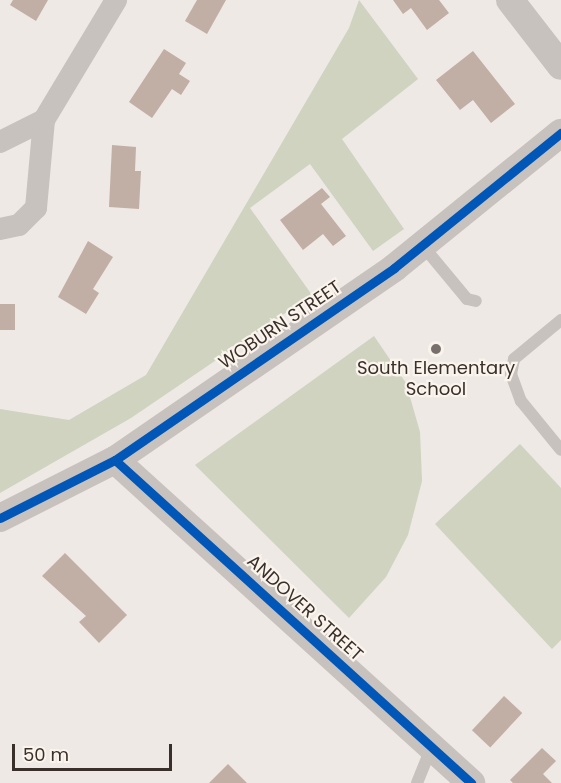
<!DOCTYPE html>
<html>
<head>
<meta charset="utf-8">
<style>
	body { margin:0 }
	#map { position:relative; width:561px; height:783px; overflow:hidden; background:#eee9e4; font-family:Poppins,sans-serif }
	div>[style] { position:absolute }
	.green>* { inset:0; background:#cfd3bf }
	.building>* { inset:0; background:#c1afa6; transform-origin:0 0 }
	.service>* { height:12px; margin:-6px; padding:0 6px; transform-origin:6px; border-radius:6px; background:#c7c2bd }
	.minor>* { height:22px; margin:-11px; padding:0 11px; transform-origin:11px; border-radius:11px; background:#c7c2bd }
	.tertiary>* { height:28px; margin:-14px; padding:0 14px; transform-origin:14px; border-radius:14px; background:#c7c2bd }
	.cycleway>* { height:9px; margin:-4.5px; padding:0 4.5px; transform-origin:4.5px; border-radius:4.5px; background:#0057b8 }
	.dots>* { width:16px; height:16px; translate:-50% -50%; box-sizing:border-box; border:3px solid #faf4ed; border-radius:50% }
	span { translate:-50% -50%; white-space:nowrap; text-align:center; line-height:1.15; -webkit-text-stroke:4.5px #faf4ed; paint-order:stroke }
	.street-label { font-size:18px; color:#392f2b }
	.poi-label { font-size:18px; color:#392f2b }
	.scale { position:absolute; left:12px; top:744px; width:160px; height:27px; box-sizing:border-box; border:3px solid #392f2b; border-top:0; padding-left:8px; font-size:18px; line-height:21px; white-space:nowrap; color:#392f2b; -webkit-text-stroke:4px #faf4ed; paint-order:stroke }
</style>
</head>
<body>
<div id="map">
	<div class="green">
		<div style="clip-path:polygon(359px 0,418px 79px,342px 139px,404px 229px,373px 251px,310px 164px,250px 208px,312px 295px,131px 418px,0 493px,0 409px,69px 420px,146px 375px,349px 28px)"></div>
		<div style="clip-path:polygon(374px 336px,406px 383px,420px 432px,422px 481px,408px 535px,386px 577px,349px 618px,195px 465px)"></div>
		<div style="clip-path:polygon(520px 444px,561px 488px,561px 640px,552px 649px,435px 524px)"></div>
	</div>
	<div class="building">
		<div style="clip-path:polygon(13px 0,48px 0,36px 21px,10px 5px)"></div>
		<div style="clip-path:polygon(197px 0,226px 0,207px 34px,185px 21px)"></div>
		<div style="clip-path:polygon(393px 0,439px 0,449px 13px,427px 30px,411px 8px,403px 14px)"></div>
		<div style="clip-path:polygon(164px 49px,186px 63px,179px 74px,190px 81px,181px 95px,172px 89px,152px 118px,129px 102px)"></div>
		<div style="clip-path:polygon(473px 51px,515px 104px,491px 123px,473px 100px,460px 110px,436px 80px)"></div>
		<div style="clip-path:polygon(112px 145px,136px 147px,135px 171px,141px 171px,139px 209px,109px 207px)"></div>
		<div style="clip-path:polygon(322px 188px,330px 197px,321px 204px,346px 236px,333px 246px,323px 234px,303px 250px,280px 220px)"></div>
		<div style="clip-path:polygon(88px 241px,113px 257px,93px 289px,99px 293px,86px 314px,58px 297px)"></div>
		<div style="left:0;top:304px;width:15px;height:26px"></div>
		<div style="clip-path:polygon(65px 553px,127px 615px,99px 643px,79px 622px,86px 616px,42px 576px)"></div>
		<div style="left:504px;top:696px;width:25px;height:47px;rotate:43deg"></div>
		<div style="clip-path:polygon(542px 748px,556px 761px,543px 774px,552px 783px,513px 783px,510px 780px)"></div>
		<div style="clip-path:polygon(228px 764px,247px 783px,209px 783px)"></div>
	</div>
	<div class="service">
		<div style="left:423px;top:246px;width:69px;rotate:50.3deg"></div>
		<div style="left:467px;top:299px;width:9px;rotate:13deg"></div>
		<div style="left:561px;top:320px;width:61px;rotate:140.3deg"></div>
		<div style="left:514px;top:359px;width:15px;rotate:101deg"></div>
		<div style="left:511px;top:374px;width:29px;rotate:70deg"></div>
		<div style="left:521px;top:401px;width:63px;rotate:50.8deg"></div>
		<div style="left:417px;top:783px;width:38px;rotate:-68deg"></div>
	</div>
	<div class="minor">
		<div style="left:0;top:142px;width:49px;rotate:-26.6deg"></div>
		<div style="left:0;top:229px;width:19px;rotate:-12deg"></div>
		<div style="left:19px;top:225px;width:24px;rotate:-45deg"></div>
		<div style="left:36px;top:208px;width:88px;rotate:-84.8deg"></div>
		<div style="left:44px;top:120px;width:140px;rotate:-59deg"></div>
	</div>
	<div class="tertiary">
		<div style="left:510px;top:0;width:83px;rotate:52.3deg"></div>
		<div style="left:115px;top:460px;width:481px;rotate:42.2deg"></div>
		<div style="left:0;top:518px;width:129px;rotate:-26.8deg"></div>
		<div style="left:115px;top:460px;width:339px;rotate:-34.5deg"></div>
		<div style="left:394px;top:268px;width:215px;rotate:-39deg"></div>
	</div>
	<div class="cycleway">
		<div style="left:115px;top:460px;width:481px;rotate:42.2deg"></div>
		<div style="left:0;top:518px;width:129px;rotate:-26.8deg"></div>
		<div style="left:115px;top:460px;width:339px;rotate:-34.5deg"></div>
		<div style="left:394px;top:268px;width:215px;rotate:-39deg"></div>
	</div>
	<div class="dots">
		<div style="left:436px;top:349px;background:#78706c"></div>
	</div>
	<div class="street-label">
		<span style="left:280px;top:325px;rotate:-34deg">WOBURN STREET</span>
		<span style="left:305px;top:608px;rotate:42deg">ANDOVER STREET</span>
	</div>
	<div class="poi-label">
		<span style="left:436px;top:379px">South Elementary<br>School</span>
	</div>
	<div class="scale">50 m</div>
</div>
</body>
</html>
